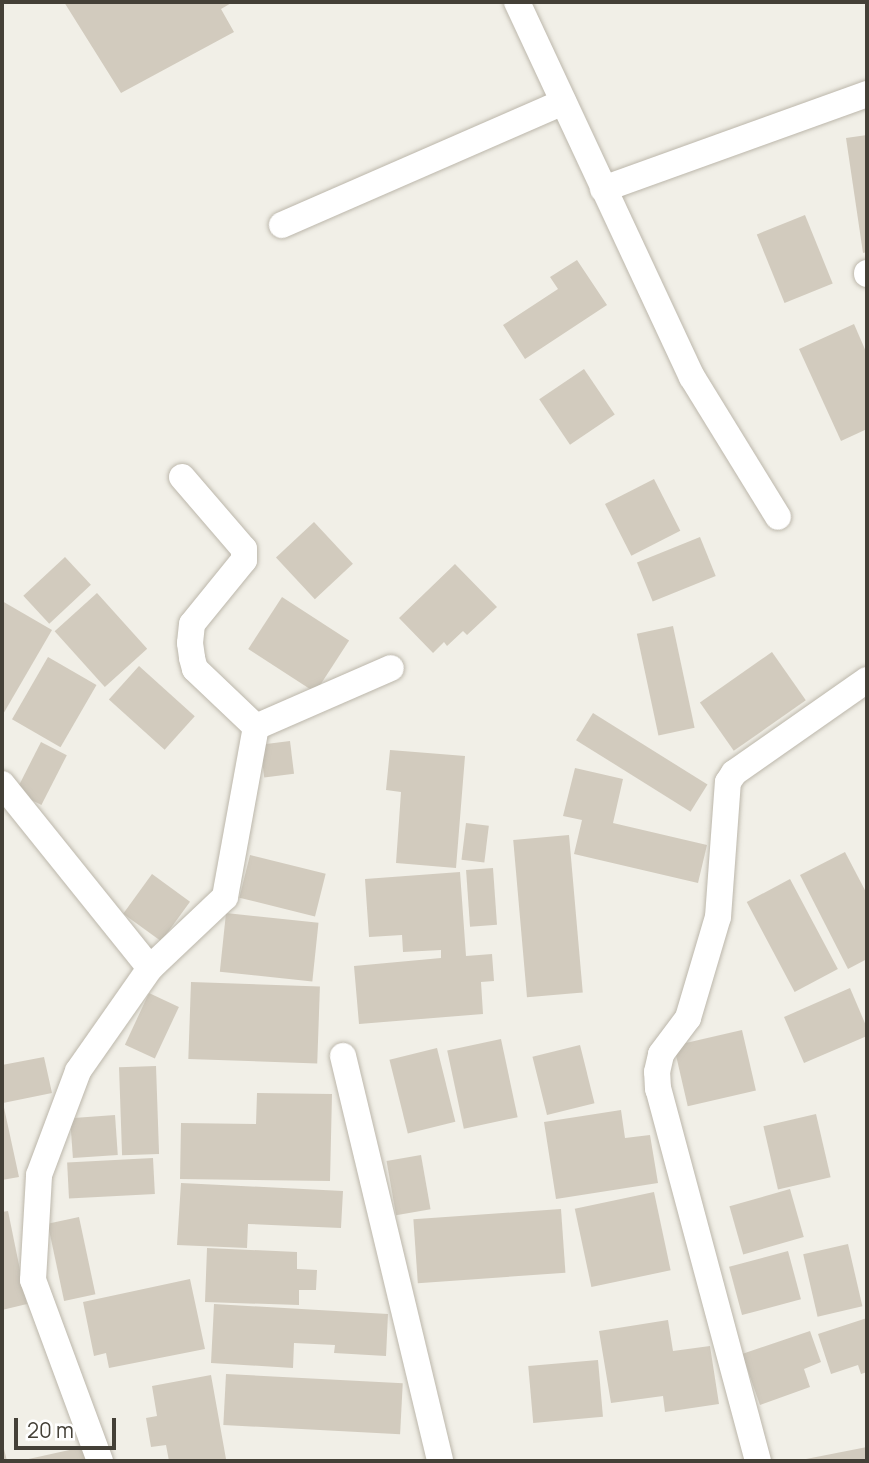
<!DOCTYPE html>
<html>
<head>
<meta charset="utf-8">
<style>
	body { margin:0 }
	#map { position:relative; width:869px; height:1463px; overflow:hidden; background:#f1efe7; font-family:Manrope,sans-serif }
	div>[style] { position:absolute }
	.building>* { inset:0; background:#d2cbbe; transform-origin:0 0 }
	.roads { filter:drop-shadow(0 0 2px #bcb7ab) drop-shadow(0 0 2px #bcb7ab) }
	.street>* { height:26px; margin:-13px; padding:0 13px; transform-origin:13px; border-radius:13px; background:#fff }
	span { translate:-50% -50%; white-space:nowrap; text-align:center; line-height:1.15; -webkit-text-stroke:7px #fff; paint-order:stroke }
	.frame { position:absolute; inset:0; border:4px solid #444037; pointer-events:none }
	.scale { position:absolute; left:14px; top:1418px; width:102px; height:32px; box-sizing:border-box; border:4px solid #444037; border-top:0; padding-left:9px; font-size:21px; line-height:24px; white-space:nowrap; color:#444037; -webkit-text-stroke:5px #fff; paint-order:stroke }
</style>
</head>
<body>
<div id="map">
	<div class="building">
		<div style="clip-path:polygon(64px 2px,233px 2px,221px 9px,234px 32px,121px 93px)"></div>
		<div style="clip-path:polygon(867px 135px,867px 252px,863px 253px,846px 138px)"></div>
		<div style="left:805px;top:215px;width:74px;height:52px;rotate:68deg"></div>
		<div style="clip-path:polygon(577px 260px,607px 305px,525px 359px,503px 325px,558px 289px,550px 277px)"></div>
		<div style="clip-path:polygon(854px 324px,867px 354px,867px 429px,841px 441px,799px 349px)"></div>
		<div style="left:584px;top:369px;width:55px;height:54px;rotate:56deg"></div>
		<div style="left:654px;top:479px;width:58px;height:55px;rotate:63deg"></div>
		<div style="left:314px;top:522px;width:57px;height:52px;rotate:47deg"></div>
		<div style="left:700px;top:537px;width:42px;height:68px;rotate:68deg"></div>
		<div style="left:65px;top:557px;width:38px;height:57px;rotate:47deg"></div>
		<div style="clip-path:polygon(455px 564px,497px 607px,467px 635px,463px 631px,447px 646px,444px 642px,433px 653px,399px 618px)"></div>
		<div style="left:97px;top:593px;width:75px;height:57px;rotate:48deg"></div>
		<div style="left:282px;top:597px;width:80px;height:62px;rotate:33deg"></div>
		<div style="clip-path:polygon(2px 601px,52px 630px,2px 716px)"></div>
		<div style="left:673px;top:626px;width:104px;height:37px;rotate:78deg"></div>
		<div style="left:772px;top:652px;width:59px;height:88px;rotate:55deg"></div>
		<div style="left:48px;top:657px;width:56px;height:72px;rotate:30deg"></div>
		<div style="left:139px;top:666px;width:75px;height:45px;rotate:42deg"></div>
		<div style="left:593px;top:713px;width:135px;height:32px;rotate:32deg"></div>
		<div style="left:290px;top:741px;width:33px;height:30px;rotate:83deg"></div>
		<div style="left:41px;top:742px;width:29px;height:56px;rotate:27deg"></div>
		<div style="clip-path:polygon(390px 750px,465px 756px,456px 868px,396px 863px,401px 792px,386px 790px)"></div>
		<div style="clip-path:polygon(575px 768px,623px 779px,613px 823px,707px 845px,698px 883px,574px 854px,582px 820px,563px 816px)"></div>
		<div style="left:466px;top:823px;width:23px;height:37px;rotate:7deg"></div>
		<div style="left:569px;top:835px;width:158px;height:56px;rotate:85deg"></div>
		<div style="clip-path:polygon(845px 852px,867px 894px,867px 959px,848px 969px,800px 875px)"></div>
		<div style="left:250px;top:855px;width:78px;height:44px;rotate:14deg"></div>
		<div style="left:493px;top:868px;width:57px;height:27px;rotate:86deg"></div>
		<div style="clip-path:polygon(460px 872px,466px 956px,492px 954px,494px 981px,481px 982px,483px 1014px,359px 1024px,354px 966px,441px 958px,441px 950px,403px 952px,402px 935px,369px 937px,365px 879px)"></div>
		<div style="left:152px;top:874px;width:47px;height:49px;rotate:36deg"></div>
		<div style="left:790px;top:879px;width:102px;height:49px;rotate:62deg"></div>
		<div style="left:226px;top:913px;width:93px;height:59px;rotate:6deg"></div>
		<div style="left:191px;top:982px;width:129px;height:77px;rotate:2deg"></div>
		<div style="clip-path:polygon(850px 988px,867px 1028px,867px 1036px,804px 1063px,784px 1017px)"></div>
		<div style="left:149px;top:993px;width:33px;height:57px;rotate:25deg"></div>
		<div style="left:742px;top:1030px;width:62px;height:70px;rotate:77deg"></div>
		<div style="left:501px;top:1039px;width:80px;height:55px;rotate:78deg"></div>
		<div style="left:580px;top:1045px;width:60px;height:49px;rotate:76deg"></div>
		<div style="left:437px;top:1048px;width:76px;height:49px;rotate:76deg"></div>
		<div style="clip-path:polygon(44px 1057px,52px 1093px,3px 1103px,19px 1177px,2px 1180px,2px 1065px)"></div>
		<div style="left:156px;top:1066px;width:88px;height:37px;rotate:88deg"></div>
		<div style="clip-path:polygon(257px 1093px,332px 1094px,330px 1181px,180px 1179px,181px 1123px,256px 1124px)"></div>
		<div style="clip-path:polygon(621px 1110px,625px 1138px,650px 1135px,658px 1183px,556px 1199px,544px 1122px)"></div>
		<div style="left:816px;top:1114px;width:65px;height:54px;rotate:77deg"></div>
		<div style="left:115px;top:1115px;width:40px;height:45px;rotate:86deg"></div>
		<div style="left:421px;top:1155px;width:55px;height:35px;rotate:80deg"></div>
		<div style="left:153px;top:1158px;width:36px;height:86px;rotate:87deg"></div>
		<div style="clip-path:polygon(181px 1183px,343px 1191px,341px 1228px,248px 1224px,247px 1248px,177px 1245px)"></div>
		<div style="left:790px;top:1189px;width:50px;height:63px;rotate:74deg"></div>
		<div style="left:654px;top:1192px;width:80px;height:81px;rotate:78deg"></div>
		<div style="left:561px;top:1209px;width:64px;height:148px;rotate:86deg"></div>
		<div style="clip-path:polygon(8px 1211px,27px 1304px,2px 1310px,2px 1212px)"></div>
		<div style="left:79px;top:1217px;width:79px;height:32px;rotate:78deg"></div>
		<div style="left:848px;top:1244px;width:64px;height:46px;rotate:77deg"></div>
		<div style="clip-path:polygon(207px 1248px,297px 1252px,297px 1269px,317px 1270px,316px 1290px,299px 1290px,299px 1305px,205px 1302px)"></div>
		<div style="left:788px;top:1251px;width:50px;height:61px;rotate:75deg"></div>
		<div style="clip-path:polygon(190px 1279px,205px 1349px,109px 1368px,106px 1353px,94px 1356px,83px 1302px)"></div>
		<div style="clip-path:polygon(214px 1304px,388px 1314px,386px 1356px,334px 1353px,335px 1345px,294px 1343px,293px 1368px,211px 1363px)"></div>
		<div style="clip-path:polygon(867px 1318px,867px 1372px,861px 1374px,858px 1365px,831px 1374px,818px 1334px)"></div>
		<div style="clip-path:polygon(668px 1320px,673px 1351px,710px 1346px,719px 1404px,665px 1412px,663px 1396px,611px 1403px,599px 1331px)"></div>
		<div style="clip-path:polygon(810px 1331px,821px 1362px,804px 1369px,810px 1387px,760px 1405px,742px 1354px)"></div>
		<div style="left:598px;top:1360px;width:57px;height:70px;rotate:85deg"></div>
		<div style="left:226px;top:1374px;width:177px;height:51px;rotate:3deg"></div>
		<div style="clip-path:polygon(211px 1375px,226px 1459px,169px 1461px,166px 1445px,151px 1447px,146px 1418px,157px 1416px,152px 1386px)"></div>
		<div style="clip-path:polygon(2px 1445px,3px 1445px,7px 1461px,2px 1461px)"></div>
		<div style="clip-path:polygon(83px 1447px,94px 1461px,24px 1461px,24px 1460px)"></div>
		<div style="clip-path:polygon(867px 1447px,867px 1461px,806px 1461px,806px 1459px)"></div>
	</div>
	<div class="roads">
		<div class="street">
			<div style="left:517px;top:2px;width:414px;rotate:65deg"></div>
			<div style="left:692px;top:377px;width:164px;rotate:58.4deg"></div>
			<div style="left:603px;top:189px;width:281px;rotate:-19.8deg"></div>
			<div style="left:282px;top:225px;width:307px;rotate:-23.6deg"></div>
			<div style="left:867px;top:273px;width:1px;rotate:90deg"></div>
			<div style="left:182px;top:477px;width:95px;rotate:49.3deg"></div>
			<div style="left:244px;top:549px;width:11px;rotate:90deg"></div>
			<div style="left:244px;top:560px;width:82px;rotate:129.1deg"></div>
			<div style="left:192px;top:624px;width:19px;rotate:96deg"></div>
			<div style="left:190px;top:643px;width:15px;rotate:82deg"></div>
			<div style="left:192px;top:658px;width:11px;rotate:75deg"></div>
			<div style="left:195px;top:669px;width:84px;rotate:43.6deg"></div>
			<div style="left:256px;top:727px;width:147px;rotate:-23.6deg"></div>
			<div style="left:2px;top:784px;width:236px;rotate:51.2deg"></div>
			<div style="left:343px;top:1056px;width:416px;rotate:76.5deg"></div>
			<div style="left:100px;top:1461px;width:193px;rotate:-110.3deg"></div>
			<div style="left:33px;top:1280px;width:105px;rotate:-86.7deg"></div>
			<div style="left:39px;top:1175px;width:111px;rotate:-69.4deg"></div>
			<div style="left:78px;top:1071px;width:126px;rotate:-55deg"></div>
			<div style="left:150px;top:968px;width:103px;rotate:-43.4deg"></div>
			<div style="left:225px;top:897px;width:173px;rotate:-79.7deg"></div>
			<div style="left:758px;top:1461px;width:385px;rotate:-105deg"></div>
			<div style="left:658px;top:1089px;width:17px;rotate:-93deg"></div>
			<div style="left:657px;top:1072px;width:18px;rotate:-77deg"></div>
			<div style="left:661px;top:1054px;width:45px;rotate:-53.1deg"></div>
			<div style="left:688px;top:1018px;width:105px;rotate:-73.5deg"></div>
			<div style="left:718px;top:917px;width:135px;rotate:-85.8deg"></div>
			<div style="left:728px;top:782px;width:11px;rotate:-56deg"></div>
			<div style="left:734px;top:773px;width:162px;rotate:-35deg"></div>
		</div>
	</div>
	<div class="frame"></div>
	<div class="scale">20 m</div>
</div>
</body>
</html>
